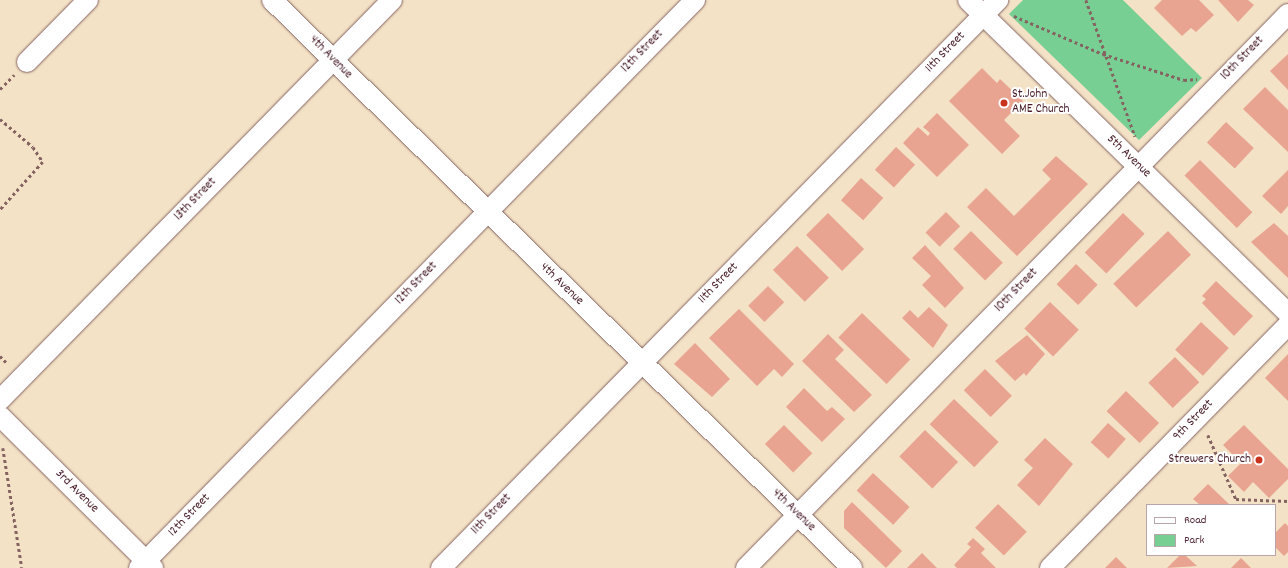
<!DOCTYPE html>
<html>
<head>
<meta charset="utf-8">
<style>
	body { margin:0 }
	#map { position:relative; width:1288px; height:568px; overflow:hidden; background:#f3e2c6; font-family:Dekko,sans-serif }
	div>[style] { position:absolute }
	.green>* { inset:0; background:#78cf94 }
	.building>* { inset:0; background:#e8a491; transform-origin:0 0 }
	.path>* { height:2.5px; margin-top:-1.25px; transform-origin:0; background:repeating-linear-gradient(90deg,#856361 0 3px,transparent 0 6px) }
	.roads { filter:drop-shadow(0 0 1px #856361) drop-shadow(0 0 1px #856361) }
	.minor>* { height:20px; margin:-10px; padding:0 10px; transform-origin:10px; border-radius:10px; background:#fff }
	.dots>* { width:11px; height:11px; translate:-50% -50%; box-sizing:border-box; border:2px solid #fff; border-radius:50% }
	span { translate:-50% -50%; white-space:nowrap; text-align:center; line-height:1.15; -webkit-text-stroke:4px #fff; paint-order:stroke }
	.street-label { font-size:13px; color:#4a1f2b }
	.poi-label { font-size:13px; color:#4a1f2b }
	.left { translate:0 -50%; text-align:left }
	.right { translate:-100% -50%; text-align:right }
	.legend { position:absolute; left:1146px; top:504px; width:130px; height:52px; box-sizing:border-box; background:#fff; border:1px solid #b7a5aa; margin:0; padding:5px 7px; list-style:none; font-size:12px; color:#4a1f2b }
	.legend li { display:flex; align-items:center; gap:8px; height:20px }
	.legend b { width:20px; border:1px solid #b7a5aa }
</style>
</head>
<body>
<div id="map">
	<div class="green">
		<div style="clip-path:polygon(1023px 0,1123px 0,1202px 78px,1139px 140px,1009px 14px)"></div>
	</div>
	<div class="building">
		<div style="clip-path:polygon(1162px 0,1199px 0,1214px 15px,1196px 32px,1191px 28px,1182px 36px,1154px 8px)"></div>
		<div style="clip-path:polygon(1218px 0,1248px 0,1254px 5px,1238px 22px)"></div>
		<div style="clip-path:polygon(1288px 54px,1288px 90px,1270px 71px)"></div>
		<div style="clip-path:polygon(982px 68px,997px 83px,1000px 79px,1023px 101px,1004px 120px,1020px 136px,1002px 154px,949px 101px)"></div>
		<div style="clip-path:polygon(1265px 87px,1288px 110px,1288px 152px,1243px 109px)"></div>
		<div style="clip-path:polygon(937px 113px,969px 145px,937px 177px,903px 143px,918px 127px,928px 136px,930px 133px,923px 127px)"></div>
		<div style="left:1226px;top:122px;width:38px;height:28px;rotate:43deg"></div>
		<div style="left:896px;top:147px;width:26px;height:31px;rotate:43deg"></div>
		<div style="clip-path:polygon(1056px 156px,1088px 184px,1017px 256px,967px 207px,986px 188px,1014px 216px,1051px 179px,1042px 170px)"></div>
		<div style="left:1200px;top:160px;width:74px;height:22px;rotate:45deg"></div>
		<div style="clip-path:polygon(1288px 170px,1288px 206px,1281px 214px,1262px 196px)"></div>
		<div style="left:861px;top:178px;width:30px;height:30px;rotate:42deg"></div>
		<div style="left:946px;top:212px;width:20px;height:29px;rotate:45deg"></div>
		<div style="left:828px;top:213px;width:51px;height:31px;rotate:45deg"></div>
		<div style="left:1123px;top:213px;width:30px;height:55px;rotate:44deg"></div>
		<div style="clip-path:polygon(1274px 223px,1288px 236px,1288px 278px,1251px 242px)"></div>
		<div style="left:971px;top:231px;width:45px;height:25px;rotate:45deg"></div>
		<div style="left:1168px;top:231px;width:33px;height:76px;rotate:46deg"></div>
		<div style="clip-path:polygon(925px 245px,964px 288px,945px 308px,922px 285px,931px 276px,912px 258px)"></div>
		<div style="left:797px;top:246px;width:45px;height:34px;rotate:45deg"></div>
		<div style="left:1076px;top:264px;width:30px;height:28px;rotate:44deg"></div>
		<div style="clip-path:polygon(1216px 281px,1253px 316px,1234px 336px,1202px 303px,1206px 299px,1202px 296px)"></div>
		<div style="left:768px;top:286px;width:23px;height:28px;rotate:45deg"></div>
		<div style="left:1050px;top:302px;width:40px;height:37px;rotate:44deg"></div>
		<div style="clip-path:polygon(929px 307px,948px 325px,933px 348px,902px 318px,910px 310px,918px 318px)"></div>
		<div style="clip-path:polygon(739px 309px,794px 364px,782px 377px,774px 369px,757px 386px,709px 338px)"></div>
		<div style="left:862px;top:313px;width:67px;height:34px;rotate:44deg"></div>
		<div style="left:1201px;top:322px;width:38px;height:38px;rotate:43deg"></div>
		<div style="clip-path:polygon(828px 334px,844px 350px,835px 359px,872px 395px,854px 412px,802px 361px)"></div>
		<div style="clip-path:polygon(1027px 335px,1045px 354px,1026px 376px,1024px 373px,1015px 381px,995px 361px)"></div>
		<div style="clip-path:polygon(695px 343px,730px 379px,712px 397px,674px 364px)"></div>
		<div style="clip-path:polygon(1288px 354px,1288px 401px,1265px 378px)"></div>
		<div style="left:1175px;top:357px;width:35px;height:37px;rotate:46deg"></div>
		<div style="left:985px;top:369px;width:38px;height:30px;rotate:45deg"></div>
		<div style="clip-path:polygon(804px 388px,827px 411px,832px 407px,845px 419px,822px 442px,786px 407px)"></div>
		<div style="left:1126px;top:391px;width:46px;height:28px;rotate:44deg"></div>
		<div style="left:954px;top:399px;width:62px;height:35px;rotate:44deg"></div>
		<div style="left:1108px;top:423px;width:24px;height:26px;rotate:42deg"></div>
		<div style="left:784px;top:425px;width:40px;height:27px;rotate:45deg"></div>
		<div style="clip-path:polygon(1244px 425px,1288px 469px,1288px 479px,1269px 498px,1253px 482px,1244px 492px,1228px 476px,1241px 463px,1223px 445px)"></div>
		<div style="left:925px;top:430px;width:46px;height:37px;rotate:44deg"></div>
		<div style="clip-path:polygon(1045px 438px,1073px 464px,1039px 506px,1017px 485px,1033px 468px,1024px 460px)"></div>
		<div style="left:873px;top:473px;width:50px;height:24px;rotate:43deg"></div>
		<div style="clip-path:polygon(1208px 484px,1230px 505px,1200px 505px,1193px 499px)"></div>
		<div style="clip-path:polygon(852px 502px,902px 551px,886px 568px,844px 528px,844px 511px)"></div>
		<div style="left:998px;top:504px;width:40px;height:33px;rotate:44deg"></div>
		<div style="clip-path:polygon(1285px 523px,1288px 526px,1288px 552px,1284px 556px,1275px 547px,1275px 533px)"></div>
		<div style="clip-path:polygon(973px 538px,985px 549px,981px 553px,996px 568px,957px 568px,954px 565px,971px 547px,967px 544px)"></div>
		<div style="clip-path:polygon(922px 553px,937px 568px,907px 568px)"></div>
		<div style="clip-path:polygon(1180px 555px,1185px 555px,1197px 566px,1167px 568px)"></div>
		<div style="clip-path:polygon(1116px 557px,1127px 568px,1105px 568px)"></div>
		<div style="clip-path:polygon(1241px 558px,1251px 568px,1231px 568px)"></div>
	</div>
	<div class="path">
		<div style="left:1086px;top:0;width:145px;rotate:70.2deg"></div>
		<div style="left:1014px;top:16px;width:97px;rotate:23.1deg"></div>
		<div style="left:1103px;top:54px;width:85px;rotate:17.8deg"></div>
		<div style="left:1184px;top:80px;width:13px;rotate:-4deg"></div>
		<div style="left:0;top:89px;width:20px;rotate:-45deg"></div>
		<div style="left:0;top:119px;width:43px;rotate:40.3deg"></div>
		<div style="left:33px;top:147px;width:18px;rotate:56deg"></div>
		<div style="left:43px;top:162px;width:64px;rotate:131.9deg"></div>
		<div style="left:0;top:356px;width:11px;rotate:45deg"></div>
		<div style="left:1208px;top:435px;width:70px;rotate:66.4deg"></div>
		<div style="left:1236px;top:499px;width:52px;rotate:2.2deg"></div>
		<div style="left:3px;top:448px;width:121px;rotate:81deg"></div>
	</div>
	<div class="roads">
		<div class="minor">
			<div style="left:272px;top:0;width:812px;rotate:44.4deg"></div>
			<div style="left:968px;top:0;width:448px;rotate:44.4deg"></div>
			<div style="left:27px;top:62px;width:87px;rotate:-45.5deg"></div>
			<div style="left:0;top:400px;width:560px;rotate:-45.58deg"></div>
			<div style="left:0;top:416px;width:216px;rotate:44.8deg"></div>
			<div style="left:139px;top:568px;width:795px;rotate:-45.61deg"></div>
			<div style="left:441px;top:568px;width:796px;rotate:-45.56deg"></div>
			<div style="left:746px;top:568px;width:775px;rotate:-45.63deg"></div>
			<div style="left:1050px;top:568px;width:340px;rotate:-45.6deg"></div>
		</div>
	</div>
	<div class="dots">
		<div style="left:1004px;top:103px;background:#c8321e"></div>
		<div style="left:1259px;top:460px;background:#c8321e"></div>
	</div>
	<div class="street-label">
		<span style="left:643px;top:52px;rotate:-46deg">12th Street</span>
		<span style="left:946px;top:53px;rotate:-46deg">11th Street</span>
		<span style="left:330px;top:58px;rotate:45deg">4th Avenue</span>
		<span style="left:1243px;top:59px;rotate:-46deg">10th Street</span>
		<span style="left:1128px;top:157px;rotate:44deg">5th Avenue</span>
		<span style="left:196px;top:200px;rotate:-46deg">13th Street</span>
		<span style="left:417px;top:284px;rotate:-46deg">12th Street</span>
		<span style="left:719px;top:284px;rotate:-46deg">11th Street</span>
		<span style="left:561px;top:285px;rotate:44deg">4th Avenue</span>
		<span style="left:1017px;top:291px;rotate:-46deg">10th Street</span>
		<span style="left:1194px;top:421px;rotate:-46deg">9th Street</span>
		<span style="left:76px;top:492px;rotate:45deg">3rd Avenue</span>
		<span style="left:793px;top:511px;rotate:44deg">4th Avenue</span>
		<span style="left:492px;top:515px;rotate:-46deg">11th Street</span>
		<span style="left:190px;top:516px;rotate:-46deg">12th Street</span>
	</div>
	<div class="poi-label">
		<span class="left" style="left:1012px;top:103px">St.John<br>AME Church</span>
		<span class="right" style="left:1251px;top:460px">Strewers Church</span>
	</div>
	<ul class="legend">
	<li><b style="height:5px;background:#fff"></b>Road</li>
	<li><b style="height:11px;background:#78cf94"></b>Park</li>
	</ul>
</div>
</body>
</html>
